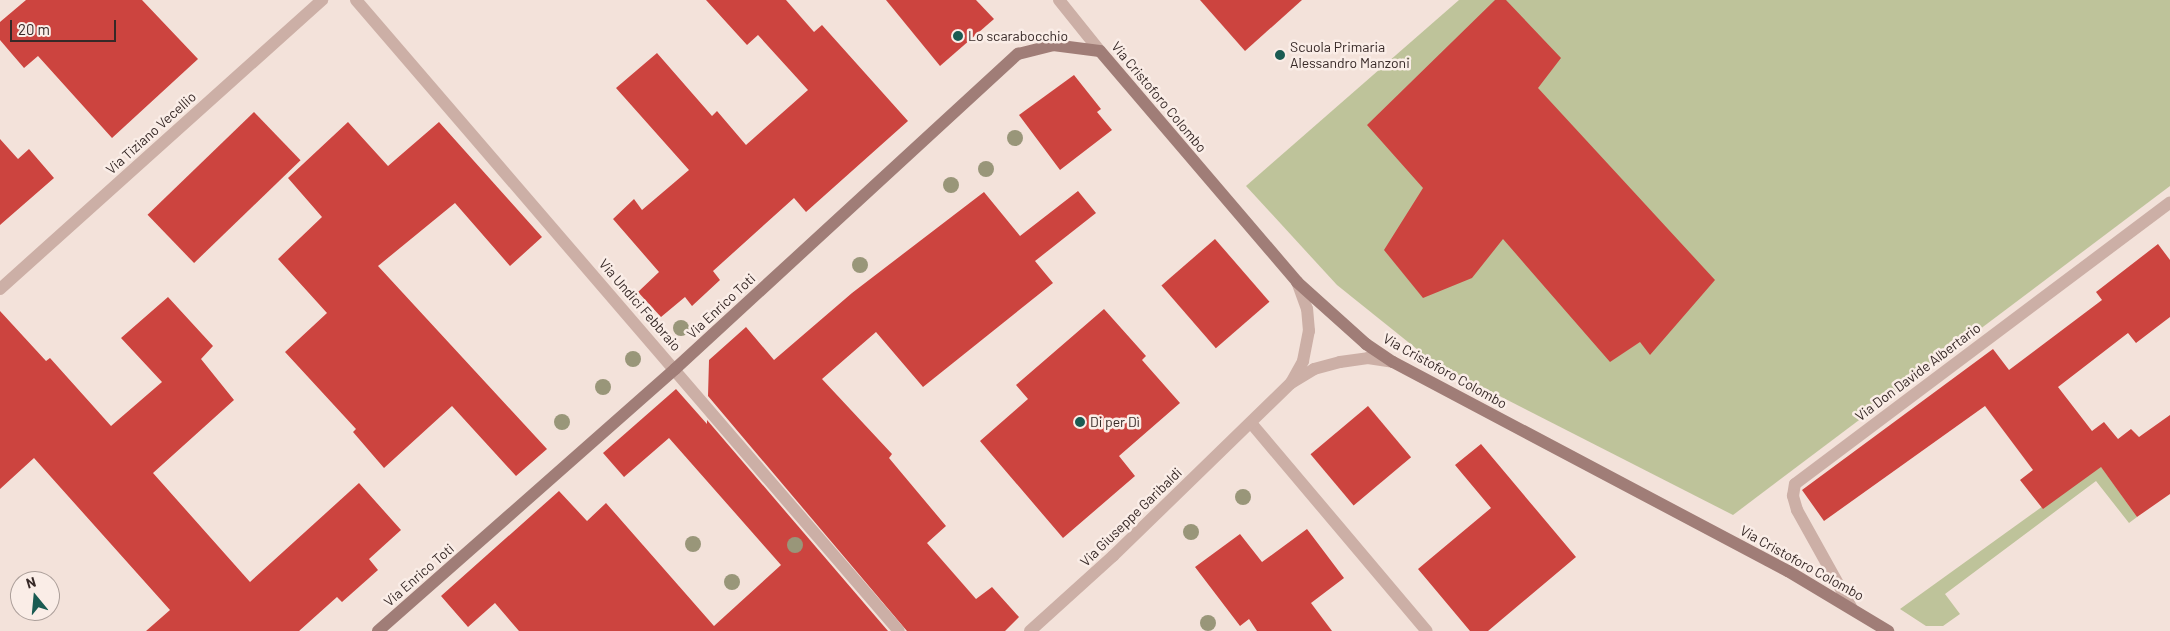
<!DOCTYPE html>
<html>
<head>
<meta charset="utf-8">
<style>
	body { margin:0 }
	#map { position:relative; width:2170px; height:631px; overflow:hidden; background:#f3e2da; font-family:Barlow,sans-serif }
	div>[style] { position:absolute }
	.green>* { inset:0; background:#bec39a }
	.building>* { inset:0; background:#cc443f; transform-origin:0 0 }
	.street>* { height:12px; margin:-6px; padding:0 6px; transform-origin:6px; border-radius:6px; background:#ccafa6 }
	.secondary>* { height:12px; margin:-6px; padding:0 6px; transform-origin:6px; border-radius:6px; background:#a07d77 }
	.trees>* { width:16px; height:16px; margin:-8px; border-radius:50%; background:#999679 }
	.dots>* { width:14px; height:14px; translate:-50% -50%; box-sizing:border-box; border:2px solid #faede7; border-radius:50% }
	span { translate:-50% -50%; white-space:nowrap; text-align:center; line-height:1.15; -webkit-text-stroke:5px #faede7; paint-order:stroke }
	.poi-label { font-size:14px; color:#372927 }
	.left { translate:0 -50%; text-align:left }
	.street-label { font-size:14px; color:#372927 }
	.north { position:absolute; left:10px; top:571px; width:50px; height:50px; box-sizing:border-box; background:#faede7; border:1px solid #ac9f9a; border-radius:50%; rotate:343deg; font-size:14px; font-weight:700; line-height:20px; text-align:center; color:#372927 }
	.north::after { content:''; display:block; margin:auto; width:18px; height:22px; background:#1a5b52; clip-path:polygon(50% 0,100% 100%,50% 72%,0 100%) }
	.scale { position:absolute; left:10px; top:20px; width:106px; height:22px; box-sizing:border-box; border:2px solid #372927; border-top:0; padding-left:6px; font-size:15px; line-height:18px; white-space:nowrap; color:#372927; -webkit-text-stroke:4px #faede7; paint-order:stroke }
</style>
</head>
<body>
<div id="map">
	<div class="green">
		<div style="clip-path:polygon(1459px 0,2170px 0,2170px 186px,1733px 515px,1433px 362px,1337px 285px,1246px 186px)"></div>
		<div style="clip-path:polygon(2100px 465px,2137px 517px,2129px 523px,2096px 481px,1945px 594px,1960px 614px,1943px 626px,1926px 626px,1900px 609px)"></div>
	</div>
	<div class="building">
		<div style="clip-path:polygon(26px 0,142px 0,198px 59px,112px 138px,38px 56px,24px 68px,0 40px,0 22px)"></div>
		<div style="clip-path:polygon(706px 0,786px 0,814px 32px,822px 25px,908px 121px,806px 212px,794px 198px,713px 271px,720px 280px,692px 306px,685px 297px,661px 317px,638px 292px,659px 272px,613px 219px,634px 199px,642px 210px,689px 170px,616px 88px,657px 53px,712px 116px,717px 111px,746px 145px,808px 90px,758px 35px,747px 45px)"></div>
		<div style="clip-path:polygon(886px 0,976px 0,994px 19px,940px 66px)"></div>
		<div style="clip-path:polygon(1200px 0,1302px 0,1245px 51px)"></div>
		<div style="clip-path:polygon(1495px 0,1506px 0,1561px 58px,1538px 88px,1715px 280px,1650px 355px,1640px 342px,1610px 362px,1503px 239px,1472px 278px,1423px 298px,1384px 250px,1423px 188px,1367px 125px)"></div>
		<div style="clip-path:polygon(1074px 75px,1101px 109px,1097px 112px,1112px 130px,1060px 170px,1019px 115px)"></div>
		<div style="left:254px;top:112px;width:67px;height:148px;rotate:46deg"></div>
		<div style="clip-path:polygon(348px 122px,388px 166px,439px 122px,542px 237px,510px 266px,455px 203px,378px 266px,547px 449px,516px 476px,452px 406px,384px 468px,353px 432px,356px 429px,285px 352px,327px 313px,278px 259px,322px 217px,288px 178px)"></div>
		<div style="clip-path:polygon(0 139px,18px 159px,29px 149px,54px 178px,0 225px)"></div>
		<div style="clip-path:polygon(1078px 191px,1096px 213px,1035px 261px,1053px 283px,923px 387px,876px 332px,822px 379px,892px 454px,889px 458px,946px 526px,927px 543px,976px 599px,992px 587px,1019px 617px,1005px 631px,907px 631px,708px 396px,709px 360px,746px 327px,774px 360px,852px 293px,984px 192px,1020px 236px)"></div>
		<div style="left:1215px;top:239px;width:83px;height:71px;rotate:49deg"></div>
		<div style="clip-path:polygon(2158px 244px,2170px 260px,2170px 317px,2136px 343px,2128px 333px,2058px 387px,2092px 431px,2104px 422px,2118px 439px,2131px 429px,2139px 437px,2170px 415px,2170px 494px,2137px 517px,2101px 467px,2043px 509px,2020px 480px,2033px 470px,1985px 406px,1824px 521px,1802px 490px,1993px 349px,2009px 370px,2102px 300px,2096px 292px)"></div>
		<div style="clip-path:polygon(168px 297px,213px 346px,201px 359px,234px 400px,153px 473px,250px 582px,359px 483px,401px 530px,369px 559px,378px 570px,342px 602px,337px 597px,299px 631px,146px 631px,170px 610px,34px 458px,0 489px,0 311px,46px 361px,50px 358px,111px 426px,162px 382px,121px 338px)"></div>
		<div style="clip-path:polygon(1104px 309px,1146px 356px,1142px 360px,1180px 403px,1119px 456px,1135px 476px,1063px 538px,980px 441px,1028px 399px,1016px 385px)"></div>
		<div style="clip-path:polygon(676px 389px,707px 424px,707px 420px,888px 631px,519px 631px,495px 603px,468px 627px,441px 596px,559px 491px,587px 521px,606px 503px,714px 626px,781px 565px,669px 438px,624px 477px,603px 453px)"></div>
		<div style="left:1368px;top:406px;width:67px;height:75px;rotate:50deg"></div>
		<div style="clip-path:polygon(1481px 444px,1576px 557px,1488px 631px,1470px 631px,1418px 569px,1491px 508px,1455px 465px)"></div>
		<div style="clip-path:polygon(1307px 529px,1344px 578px,1311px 603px,1332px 631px,1257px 631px,1249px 619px,1240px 626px,1195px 567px,1240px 534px,1262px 562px)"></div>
	</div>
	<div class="street">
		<div style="left:356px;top:0;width:832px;rotate:49.29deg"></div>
		<div style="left:1059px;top:0;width:65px;rotate:51.2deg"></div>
		<div style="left:0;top:289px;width:433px;rotate:-41.9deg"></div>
		<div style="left:1291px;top:383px;width:27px;rotate:-31deg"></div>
		<div style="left:1314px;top:369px;width:27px;rotate:-15deg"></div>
		<div style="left:1340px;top:362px;width:28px;rotate:-8deg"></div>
		<div style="left:1368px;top:358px;width:25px;rotate:9deg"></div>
		<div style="left:1251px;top:423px;width:272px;rotate:49.8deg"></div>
		<div style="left:1851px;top:607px;width:111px;rotate:-119.1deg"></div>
		<div style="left:1797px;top:510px;width:15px;rotate:-106deg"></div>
		<div style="left:1793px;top:496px;width:12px;rotate:-81deg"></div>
		<div style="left:1795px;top:484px;width:469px;rotate:-36.9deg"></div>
		<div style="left:1030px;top:631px;width:112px;rotate:-42.1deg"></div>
		<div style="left:1113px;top:556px;width:248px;rotate:-44.2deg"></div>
		<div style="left:1291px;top:383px;width:25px;rotate:-61deg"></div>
		<div style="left:1303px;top:361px;width:31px;rotate:-79deg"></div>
		<div style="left:1309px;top:331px;width:22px;rotate:-95deg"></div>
		<div style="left:1307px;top:309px;width:29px;rotate:-110deg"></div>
	</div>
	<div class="secondary">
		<div style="left:378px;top:631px;width:396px;rotate:-41.4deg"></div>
		<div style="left:675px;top:369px;width:466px;rotate:-42.6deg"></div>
		<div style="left:1018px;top:54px;width:36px;rotate:-14deg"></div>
		<div style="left:1053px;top:45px;width:47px;rotate:7.3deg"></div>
		<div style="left:1100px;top:51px;width:304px;rotate:49.5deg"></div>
		<div style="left:1297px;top:282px;width:93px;rotate:41.9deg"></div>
		<div style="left:1366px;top:344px;width:32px;rotate:34deg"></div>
		<div style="left:1393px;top:362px;width:447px;rotate:27.9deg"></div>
		<div style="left:1788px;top:571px;width:117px;rotate:31deg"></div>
	</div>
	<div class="trees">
		<div style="left:1015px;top:138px"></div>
		<div style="left:986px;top:169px"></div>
		<div style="left:951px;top:185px"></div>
		<div style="left:860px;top:265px"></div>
		<div style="left:681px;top:328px"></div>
		<div style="left:633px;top:359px"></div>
		<div style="left:603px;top:387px"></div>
		<div style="left:562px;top:422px"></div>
		<div style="left:1243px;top:497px"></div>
		<div style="left:1191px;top:532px"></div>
		<div style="left:693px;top:544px"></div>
		<div style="left:795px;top:545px"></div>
		<div style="left:732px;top:582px"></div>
		<div style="left:1208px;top:623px"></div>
	</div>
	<div class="dots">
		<div style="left:958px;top:36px;background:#1a5b52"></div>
		<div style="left:1280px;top:55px;background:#1a5b52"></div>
		<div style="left:1080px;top:422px;background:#1a5b52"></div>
	</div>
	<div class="poi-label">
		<span class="left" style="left:968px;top:36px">Lo scarabocchio</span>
		<span class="left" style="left:1290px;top:55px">Scuola Primaria<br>Alessandro Manzoni</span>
		<span class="left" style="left:1090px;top:422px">Di per Dì</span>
	</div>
	<div class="street-label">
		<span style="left:1159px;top:97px;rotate:50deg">Via Cristoforo Colombo</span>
		<span style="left:151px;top:133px;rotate:-42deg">Via Tiziano Vecellio</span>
		<span style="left:640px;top:305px;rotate:49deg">Via Undici Febbraio</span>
		<span style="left:721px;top:306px;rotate:-43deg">Via Enrico Toti</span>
		<span style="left:1445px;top:371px;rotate:29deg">Via Cristoforo Colombo</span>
		<span style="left:1918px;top:372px;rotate:-37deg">Via Don Davide Albertario</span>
		<span style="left:1131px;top:517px;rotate:-44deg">Via Giuseppe Garibaldi</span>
		<span style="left:1802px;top:563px;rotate:29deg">Via Cristoforo Colombo</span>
		<span style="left:419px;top:575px;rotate:-41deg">Via Enrico Toti</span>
	</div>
	<div class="north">N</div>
	<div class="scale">20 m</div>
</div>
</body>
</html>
